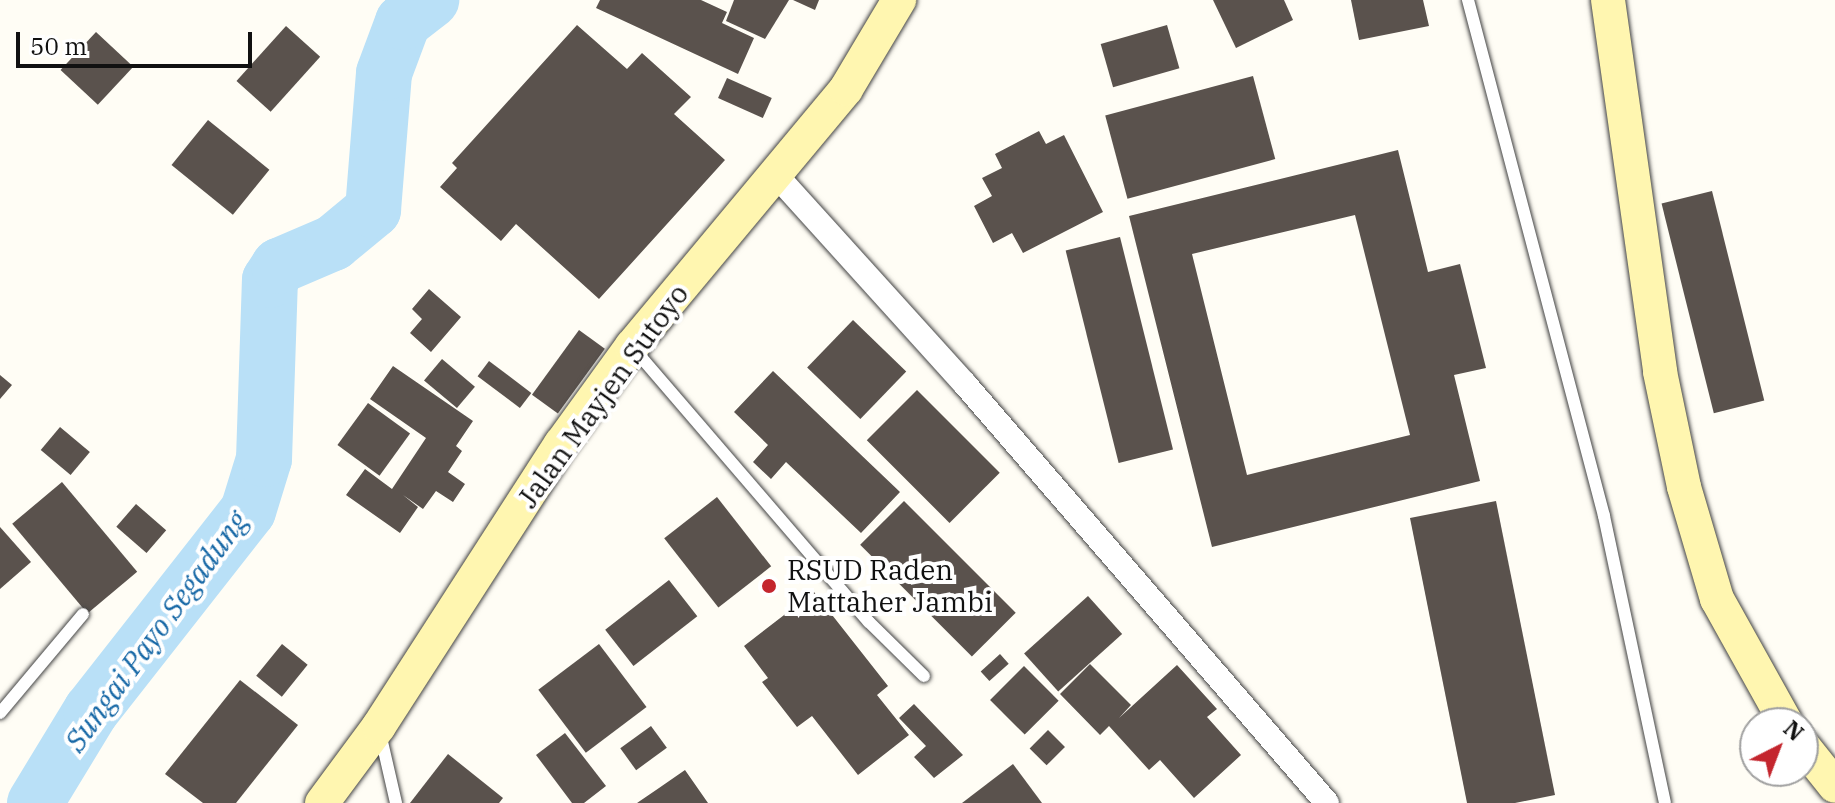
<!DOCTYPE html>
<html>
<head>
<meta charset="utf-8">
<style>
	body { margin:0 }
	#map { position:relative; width:1835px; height:803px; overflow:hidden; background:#fffdf5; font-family:"IBM Plex Serif",serif }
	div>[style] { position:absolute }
	.river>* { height:56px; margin:-28px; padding:0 28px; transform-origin:28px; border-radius:28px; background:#b9e0f7 }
	.building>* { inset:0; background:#5a524d; transform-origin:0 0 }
	.roads { filter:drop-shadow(0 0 2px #444) drop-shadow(0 0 2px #444) }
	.lane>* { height:12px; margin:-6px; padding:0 6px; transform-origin:6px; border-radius:6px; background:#fff }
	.street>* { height:24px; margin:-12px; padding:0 12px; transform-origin:12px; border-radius:12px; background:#fff }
	.secondary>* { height:34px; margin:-17px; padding:0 17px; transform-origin:17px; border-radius:17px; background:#fff6b0 }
	.dots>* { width:22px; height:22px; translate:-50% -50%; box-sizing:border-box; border:4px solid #fff; border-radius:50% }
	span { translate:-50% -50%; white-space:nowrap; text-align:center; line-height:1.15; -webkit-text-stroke:8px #fff; paint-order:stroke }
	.street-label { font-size:28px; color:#111 }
	.poi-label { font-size:28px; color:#111 }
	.left { translate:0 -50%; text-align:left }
	.water-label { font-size:30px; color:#1768a6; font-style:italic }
	.north { position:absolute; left:1739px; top:707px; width:80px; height:80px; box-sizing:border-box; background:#fff; border:2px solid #a0a0a0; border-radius:50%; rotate:42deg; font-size:22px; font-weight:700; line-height:32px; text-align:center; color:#111 }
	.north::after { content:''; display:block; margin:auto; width:28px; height:36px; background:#c4262e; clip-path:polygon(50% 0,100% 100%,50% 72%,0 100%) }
	.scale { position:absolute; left:16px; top:32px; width:236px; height:36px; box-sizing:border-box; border:4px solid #111; border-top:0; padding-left:10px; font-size:24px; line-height:28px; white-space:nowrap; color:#111; -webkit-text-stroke:6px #fff; paint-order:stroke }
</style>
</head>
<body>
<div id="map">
	<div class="river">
		<div style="left:35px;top:803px;width:108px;rotate:-58.7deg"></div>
		<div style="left:91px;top:711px;width:254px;rotate:-51.9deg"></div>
		<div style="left:248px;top:511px;width:54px;rotate:-72.9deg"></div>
		<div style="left:264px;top:459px;width:179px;rotate:-88.1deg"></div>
		<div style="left:270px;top:280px;width:17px;rotate:-57deg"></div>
		<div style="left:279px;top:266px;width:59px;rotate:-23.1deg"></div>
		<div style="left:333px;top:243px;width:52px;rotate:-39.5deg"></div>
		<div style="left:373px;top:210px;width:137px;rotate:-85.4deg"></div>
		<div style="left:384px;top:73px;width:54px;rotate:-69.6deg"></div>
		<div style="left:403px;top:22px;width:36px;rotate:-38deg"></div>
	</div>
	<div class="building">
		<div style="clip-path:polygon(600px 0,701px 0,727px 12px,722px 23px,754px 38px,738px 74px,596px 8px)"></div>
		<div style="clip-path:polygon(734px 0,789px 0,765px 39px,726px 21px)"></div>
		<div style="clip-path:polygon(793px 0,819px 0,815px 10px)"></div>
		<div style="clip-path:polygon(1213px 0,1284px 0,1293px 20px,1236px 48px)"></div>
		<div style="clip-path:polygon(1351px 0,1423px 0,1429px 26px,1359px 40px)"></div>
		<div style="clip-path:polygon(577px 25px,627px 69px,642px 53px,691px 97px,674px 114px,725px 160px,599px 299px,516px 224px,501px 241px,440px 187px,457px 168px,452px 163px)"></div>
		<div style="left:1167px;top:25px;width:45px;height:69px;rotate:74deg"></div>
		<div style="left:286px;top:26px;width:46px;height:74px;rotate:42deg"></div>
		<div style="left:96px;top:32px;width:51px;height:52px;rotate:43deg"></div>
		<div style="left:1253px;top:76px;width:86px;height:153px;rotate:75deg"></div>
		<div style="left:727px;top:78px;width:49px;height:22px;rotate:24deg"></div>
		<div style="left:208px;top:120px;width:79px;height:58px;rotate:39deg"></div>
		<div style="clip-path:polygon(1039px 131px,1046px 144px,1064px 135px,1103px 212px,1023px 253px,1012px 233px,993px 243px,974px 206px,992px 196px,982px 178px,1002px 168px,995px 154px)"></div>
		<div style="clip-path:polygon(evenodd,1398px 150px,1428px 272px,1460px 264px,1486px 368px,1454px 375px,1480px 481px,1212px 547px,1129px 216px,1398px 150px,1355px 215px,1410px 435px,1247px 475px,1192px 254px,1355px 215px)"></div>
		<div style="left:1712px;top:191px;width:216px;height:52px;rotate:76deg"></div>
		<div style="left:1120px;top:237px;width:219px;height:56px;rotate:76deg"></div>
		<div style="clip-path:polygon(429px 289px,461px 317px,431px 352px,410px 333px,422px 319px,412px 309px)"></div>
		<div style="left:853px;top:320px;width:74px;height:66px;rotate:44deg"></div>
		<div style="left:579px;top:330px;width:32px;height:80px;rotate:36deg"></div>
		<div style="left:442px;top:359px;width:43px;height:28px;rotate:40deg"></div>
		<div style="left:489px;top:361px;width:53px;height:19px;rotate:37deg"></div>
		<div style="clip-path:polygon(393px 366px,473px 421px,456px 446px,462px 451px,448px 472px,465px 484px,453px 502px,436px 491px,423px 509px,403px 495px,418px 507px,400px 533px,346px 495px,365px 469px,392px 489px,426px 438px,370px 399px)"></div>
		<div style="clip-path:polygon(773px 371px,900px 492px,861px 533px,786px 462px,771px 479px,753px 462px,768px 445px,734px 412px)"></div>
		<div style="clip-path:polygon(0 375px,12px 385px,0 399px)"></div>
		<div style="left:917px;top:390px;width:117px;height:71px;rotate:45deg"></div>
		<div style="left:368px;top:403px;width:52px;height:52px;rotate:36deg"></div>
		<div style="left:60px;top:427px;width:39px;height:30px;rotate:40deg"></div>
		<div style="left:62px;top:482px;width:117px;height:65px;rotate:50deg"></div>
		<div style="left:717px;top:497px;width:88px;height:67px;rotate:52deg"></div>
		<div style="left:904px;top:501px;width:158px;height:62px;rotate:45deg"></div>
		<div style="clip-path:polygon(1496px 501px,1555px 795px,1515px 803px,1467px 803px,1410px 518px)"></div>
		<div style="left:136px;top:504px;width:40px;height:30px;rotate:41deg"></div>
		<div style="clip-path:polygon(0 527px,31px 562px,0 589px)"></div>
		<div style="left:669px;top:580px;width:46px;height:81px;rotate:52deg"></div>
		<div style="clip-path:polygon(814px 592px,888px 686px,877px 695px,909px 735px,858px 775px,812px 716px,797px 727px,762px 682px,768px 678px,744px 646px)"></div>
		<div style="left:1088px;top:596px;width:51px;height:86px;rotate:48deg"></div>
		<div style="left:282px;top:644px;width:33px;height:41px;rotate:39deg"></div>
		<div style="left:599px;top:644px;width:79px;height:76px;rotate:53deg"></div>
		<div style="left:1000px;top:654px;width:13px;height:26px;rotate:48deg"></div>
		<div style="clip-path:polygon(1090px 664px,1131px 705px,1119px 718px,1177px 665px,1217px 709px,1207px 717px,1241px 755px,1194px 798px,1160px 760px,1149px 770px,1109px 726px,1100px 735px,1060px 694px)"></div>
		<div style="left:1024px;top:666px;width:49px;height:48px;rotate:45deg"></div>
		<div style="clip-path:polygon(240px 680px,298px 725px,236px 803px,203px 803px,165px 774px)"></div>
		<div style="clip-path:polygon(914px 704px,963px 755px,934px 778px,914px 757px,926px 746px,899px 718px)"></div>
		<div style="left:651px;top:726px;width:27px;height:38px;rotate:54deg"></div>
		<div style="left:1048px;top:730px;width:24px;height:26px;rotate:45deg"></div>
		<div style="clip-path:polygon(565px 733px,606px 786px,584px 803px,572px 803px,536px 755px)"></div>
		<div style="clip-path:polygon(448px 754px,503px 798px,499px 803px,410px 803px)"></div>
		<div style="clip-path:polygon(1013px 764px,1042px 803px,962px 803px)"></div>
		<div style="clip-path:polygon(685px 770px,708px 803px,637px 803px,659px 788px)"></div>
	</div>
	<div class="roads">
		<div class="lane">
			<div style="left:1468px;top:0;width:534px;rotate:75.23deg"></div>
			<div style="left:1604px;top:516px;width:293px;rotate:78deg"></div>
			<div style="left:634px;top:349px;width:360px;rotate:49.3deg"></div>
			<div style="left:869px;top:622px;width:77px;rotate:44.5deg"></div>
			<div style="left:0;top:713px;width:129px;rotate:-50deg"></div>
			<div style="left:380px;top:733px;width:72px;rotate:77.1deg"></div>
		</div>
		<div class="street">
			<div style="left:776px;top:175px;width:280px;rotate:47.9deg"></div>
			<div style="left:964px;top:383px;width:555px;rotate:49.16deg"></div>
		</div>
		<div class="secondary">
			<div style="left:1608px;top:0;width:376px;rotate:82deg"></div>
			<div style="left:1660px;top:372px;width:117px;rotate:78.2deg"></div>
			<div style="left:1684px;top:487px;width:117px;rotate:73.6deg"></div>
			<div style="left:1717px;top:599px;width:142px;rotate:60.9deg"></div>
			<div style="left:1803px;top:746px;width:51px;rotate:51.3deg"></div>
			<div style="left:322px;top:803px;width:96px;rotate:-53.5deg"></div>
			<div style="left:379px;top:726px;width:336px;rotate:-57.2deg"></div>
			<div style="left:561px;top:444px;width:121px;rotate:-54.1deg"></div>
			<div style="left:632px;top:346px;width:334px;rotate:-50.2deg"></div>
			<div style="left:846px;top:89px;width:104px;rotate:-59.2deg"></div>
		</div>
	</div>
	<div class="dots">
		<div style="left:769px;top:586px;background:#c4262e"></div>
	</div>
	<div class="street-label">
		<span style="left:603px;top:396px;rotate:-54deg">Jalan Mayjen Sutoyo</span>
	</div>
	<div class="poi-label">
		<span class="left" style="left:787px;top:586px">RSUD Raden<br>Mattaher Jambi</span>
	</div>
	<div class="water-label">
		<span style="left:156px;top:631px;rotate:-54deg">Sungai Payo Segadung</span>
	</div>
	<div class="north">N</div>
	<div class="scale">50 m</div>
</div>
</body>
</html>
